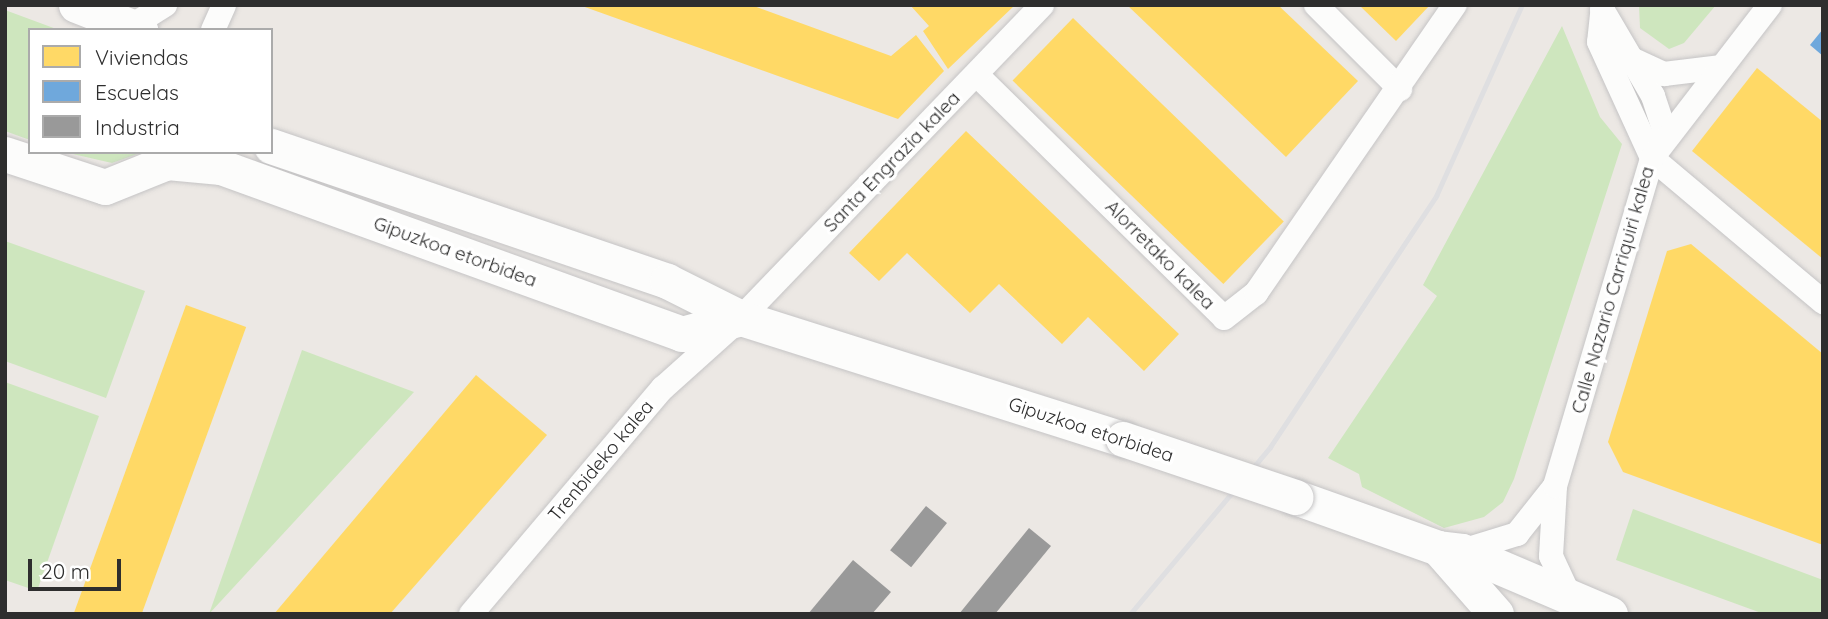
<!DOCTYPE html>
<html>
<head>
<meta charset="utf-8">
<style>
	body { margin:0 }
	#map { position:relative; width:1828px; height:619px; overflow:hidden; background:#ece8e4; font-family:Quicksand,sans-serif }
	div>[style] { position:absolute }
	.green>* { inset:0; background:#cee6be }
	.homes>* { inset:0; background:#ffd966; transform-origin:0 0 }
	.schools>* { inset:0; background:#6fa8dc }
	.industry>* { inset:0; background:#999; transform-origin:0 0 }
	.roads { filter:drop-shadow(0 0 2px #c5c4c5) drop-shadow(0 0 2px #c5c4c5) }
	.minor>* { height:24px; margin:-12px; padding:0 12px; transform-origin:12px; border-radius:12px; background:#fcfcfb }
	.secondary>* { height:35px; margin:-17.5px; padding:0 17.5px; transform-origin:17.5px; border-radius:17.5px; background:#fcfcfb }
	.rail>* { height:5px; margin:-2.5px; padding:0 2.5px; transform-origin:2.5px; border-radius:2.5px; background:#dfdfe1 }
	.bridges { filter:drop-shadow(0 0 2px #c5c4c5) drop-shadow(0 0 2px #c5c4c5) }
	.secondary-bridge>* { height:35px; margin:-17.5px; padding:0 17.5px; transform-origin:17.5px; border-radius:17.5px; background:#fcfcfb }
	span { translate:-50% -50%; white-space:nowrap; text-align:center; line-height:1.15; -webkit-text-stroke:7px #fff; paint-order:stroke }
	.street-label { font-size:19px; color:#2e2e2e }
	.frame { position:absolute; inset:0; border:7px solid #2e2e2e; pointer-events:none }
	.legend { position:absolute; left:28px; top:28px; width:245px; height:126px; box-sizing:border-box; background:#fff; border:2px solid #ababab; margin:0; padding:9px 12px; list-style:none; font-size:21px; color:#2e2e2e }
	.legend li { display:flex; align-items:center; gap:14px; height:35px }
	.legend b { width:35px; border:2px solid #ababab }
	.scale { position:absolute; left:28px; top:559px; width:93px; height:32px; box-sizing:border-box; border:4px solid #2e2e2e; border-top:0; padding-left:9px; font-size:21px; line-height:24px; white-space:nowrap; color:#2e2e2e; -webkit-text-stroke:5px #fff; paint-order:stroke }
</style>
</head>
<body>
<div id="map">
	<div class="green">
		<div style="clip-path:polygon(1639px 5px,1716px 5px,1684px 43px,1669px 49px,1640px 28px)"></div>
		<div style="clip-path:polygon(5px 10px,59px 30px,30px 30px,30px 140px,5px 131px)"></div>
		<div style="clip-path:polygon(1562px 26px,1600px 117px,1622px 144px,1514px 479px,1503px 502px,1484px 517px,1444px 528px,1362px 487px,1359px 474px,1328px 458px,1437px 296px,1423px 285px)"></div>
		<div style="clip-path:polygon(64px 152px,143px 152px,112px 163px)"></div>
		<div style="clip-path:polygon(5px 241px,145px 291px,106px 398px,5px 361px)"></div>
		<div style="clip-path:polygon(302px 350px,414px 392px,209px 614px)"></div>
		<div style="clip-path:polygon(5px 382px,99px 416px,37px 591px,5px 580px)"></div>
		<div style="clip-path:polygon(1633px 509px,1823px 580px,1823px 614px,1764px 614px,1616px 560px)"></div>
	</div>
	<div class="homes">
		<div style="clip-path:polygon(751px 5px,891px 56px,916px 35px,944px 71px,898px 119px,582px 6px)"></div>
		<div style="clip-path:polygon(910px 5px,1015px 5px,948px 69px,923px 31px,929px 26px)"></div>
		<div style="clip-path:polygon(1127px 5px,1278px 5px,1358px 81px,1286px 157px)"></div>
		<div style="clip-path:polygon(1359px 5px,1430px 5px,1396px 41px)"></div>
		<div style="left:1073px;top:18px;width:293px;height:87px;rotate:44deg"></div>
		<div style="clip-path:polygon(1757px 68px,1823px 122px,1823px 259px,1692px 151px)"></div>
		<div style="clip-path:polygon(966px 131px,1179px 334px,1144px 371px,1088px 317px,1062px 344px,999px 284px,970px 313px,907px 253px,879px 281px,849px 253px)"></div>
		<div style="clip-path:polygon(1691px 244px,1823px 354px,1823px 545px,1623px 472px,1608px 442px,1667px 251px)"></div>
		<div style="left:186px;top:305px;width:64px;height:328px;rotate:20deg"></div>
		<div style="clip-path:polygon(476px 375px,547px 435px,390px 614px,274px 614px)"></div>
	</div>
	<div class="schools">
		<div style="clip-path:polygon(1823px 29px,1823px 56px,1810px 45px)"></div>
	</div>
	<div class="industry">
		<div style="left:926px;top:506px;width:27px;height:57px;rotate:39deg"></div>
		<div style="clip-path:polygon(1029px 528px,1051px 546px,995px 614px,959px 614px)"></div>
		<div style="clip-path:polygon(853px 560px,891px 592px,872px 614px,808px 614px)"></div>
	</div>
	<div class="roads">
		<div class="minor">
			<div style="left:1316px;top:5px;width:119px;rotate:45deg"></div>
			<div style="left:1603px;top:5px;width:37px;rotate:96deg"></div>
			<div style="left:1599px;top:42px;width:128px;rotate:65.4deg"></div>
			<div style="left:1652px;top:158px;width:224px;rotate:40.1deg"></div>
			<div style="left:1602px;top:9px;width:101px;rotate:59.6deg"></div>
			<div style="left:1653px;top:96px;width:41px;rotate:71.6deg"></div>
			<div style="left:133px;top:25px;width:38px;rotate:-32deg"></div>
			<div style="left:213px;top:30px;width:27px;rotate:-66deg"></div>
			<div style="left:1627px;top:57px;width:41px;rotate:24.7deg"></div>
			<div style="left:1664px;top:74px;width:58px;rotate:-6.9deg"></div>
			<div style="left:977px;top:75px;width:346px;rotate:44.5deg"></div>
			<div style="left:1224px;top:318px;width:41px;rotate:-38deg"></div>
			<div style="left:1256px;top:293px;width:350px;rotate:-55.4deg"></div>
			<div style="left:1462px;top:551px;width:58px;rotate:-17.2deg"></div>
			<div style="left:1517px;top:534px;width:61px;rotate:-51.6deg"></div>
			<div style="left:1570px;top:597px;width:45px;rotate:-114.9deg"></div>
			<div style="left:1551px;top:556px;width:70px;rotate:-86.7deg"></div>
			<div style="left:1555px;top:486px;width:342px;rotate:-73.5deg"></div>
			<div style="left:1652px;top:158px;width:193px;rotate:-52.4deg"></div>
			<div style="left:471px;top:614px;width:297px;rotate:-49.7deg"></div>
			<div style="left:663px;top:388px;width:105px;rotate:-41.9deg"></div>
			<div style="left:741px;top:318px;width:434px;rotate:-46.1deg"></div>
		</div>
		<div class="secondary">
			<div style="left:76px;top:5px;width:69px;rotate:21.3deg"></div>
			<div style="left:271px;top:146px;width:418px;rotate:18.8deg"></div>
			<div style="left:667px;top:281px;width:83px;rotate:26.6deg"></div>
			<div style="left:741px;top:318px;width:401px;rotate:17.6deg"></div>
			<div style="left:5px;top:154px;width:105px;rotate:18.3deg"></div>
			<div style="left:105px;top:187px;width:67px;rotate:-22deg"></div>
			<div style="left:167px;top:162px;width:11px;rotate:-63deg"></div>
			<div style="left:167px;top:162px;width:54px;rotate:5.3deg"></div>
			<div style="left:221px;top:167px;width:490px;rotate:19.9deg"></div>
			<div style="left:682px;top:334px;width:61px;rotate:-15.2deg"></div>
			<div style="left:1295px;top:497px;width:152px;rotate:19.6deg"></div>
			<div style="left:1438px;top:548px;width:24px;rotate:7deg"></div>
			<div style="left:1462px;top:551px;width:161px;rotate:23.1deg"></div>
			<div style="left:1438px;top:548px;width:88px;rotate:48.7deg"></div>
		</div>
	</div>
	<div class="rail">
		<div style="left:1130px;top:614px;width:218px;rotate:-50deg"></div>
		<div style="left:1270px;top:447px;width:301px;rotate:-56.5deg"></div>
		<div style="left:1436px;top:196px;width:209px;rotate:-65.8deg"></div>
	</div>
	<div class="bridges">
		<div class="secondary-bridge">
			<div style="left:1123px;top:439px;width:182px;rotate:18.6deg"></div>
		</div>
	</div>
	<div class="street-label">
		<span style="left:892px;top:162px;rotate:-46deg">Santa Engrazia kalea</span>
		<span style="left:455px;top:252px;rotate:20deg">Gipuzkoa etorbidea</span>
		<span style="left:1160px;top:255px;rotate:45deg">Alorretako kalea</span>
		<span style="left:1613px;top:290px;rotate:-74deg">Calle Nazario Carriquiri kalea</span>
		<span style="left:1091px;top:430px;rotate:18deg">Gipuzkoa etorbidea</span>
		<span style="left:601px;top:461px;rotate:-50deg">Trenbideko kalea</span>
	</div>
	<div class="frame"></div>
	<ul class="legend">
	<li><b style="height:19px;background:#ffd966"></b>Viviendas</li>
	<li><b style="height:19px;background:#6fa8dc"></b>Escuelas</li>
	<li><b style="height:19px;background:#999"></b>Industria</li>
	</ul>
	<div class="scale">20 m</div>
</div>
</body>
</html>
